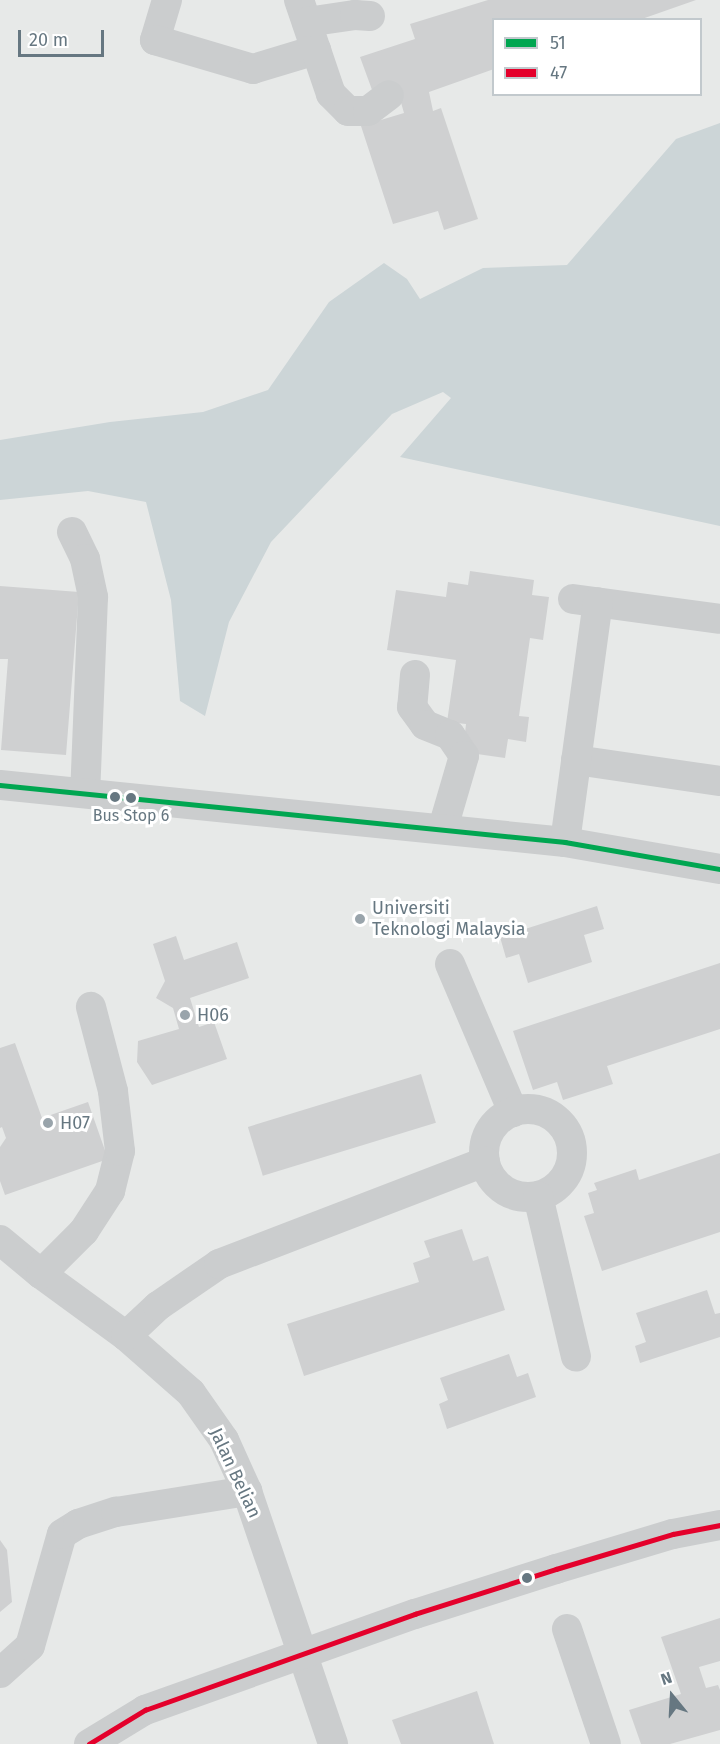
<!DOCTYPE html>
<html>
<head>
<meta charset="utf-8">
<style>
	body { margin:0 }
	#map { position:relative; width:720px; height:1744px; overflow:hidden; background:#f8f8f8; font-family:"Fira Sans",sans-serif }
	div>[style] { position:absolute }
	.built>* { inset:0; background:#e7e9e8 }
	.water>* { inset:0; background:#ccd5d7 }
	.building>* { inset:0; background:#cfd0d1; transform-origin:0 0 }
	.minor>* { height:30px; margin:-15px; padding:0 15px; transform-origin:15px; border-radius:15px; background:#cbcdce }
	.minor>.ring { margin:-15px; padding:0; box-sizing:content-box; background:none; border:30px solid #cbcdce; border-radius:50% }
	.bus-1>* { height:4.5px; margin:-2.25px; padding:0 2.25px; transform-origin:2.25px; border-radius:2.25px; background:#00a651 }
	.bus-2>* { height:4.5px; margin:-2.25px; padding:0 2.25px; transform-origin:2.25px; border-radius:2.25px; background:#e4002b }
	.dots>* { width:16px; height:16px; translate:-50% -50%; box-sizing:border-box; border:3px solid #fff; border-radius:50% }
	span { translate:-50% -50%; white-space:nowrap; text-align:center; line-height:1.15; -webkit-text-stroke:6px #fff; paint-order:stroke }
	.bus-label { font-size:16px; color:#667781 }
	.poi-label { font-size:18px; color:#667781 }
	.left { translate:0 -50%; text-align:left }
	.street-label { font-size:18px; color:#667781 }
	.legend { position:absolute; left:492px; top:18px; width:210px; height:78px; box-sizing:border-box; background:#fff; border:2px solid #c2c9cd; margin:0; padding:8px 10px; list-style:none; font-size:18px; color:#667781 }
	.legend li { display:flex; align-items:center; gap:12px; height:30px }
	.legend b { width:30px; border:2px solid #c2c9cd }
	.north { position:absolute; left:642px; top:1666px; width:60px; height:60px; -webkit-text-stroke:4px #fff; paint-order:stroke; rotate:342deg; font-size:16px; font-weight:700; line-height:24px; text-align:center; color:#667781 }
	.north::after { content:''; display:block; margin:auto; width:21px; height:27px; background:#667781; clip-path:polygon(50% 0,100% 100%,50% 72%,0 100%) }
	.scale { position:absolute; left:18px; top:30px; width:86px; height:27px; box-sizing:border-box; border:3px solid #667781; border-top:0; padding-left:8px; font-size:18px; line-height:21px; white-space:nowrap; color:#667781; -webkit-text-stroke:4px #fff; paint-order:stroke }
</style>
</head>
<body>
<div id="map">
	<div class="built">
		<div style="clip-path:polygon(evenodd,0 0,720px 0,720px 1744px,0 1744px,0 0,494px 20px,700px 20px,700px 94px,494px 94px,494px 20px)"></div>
	</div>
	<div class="water">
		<div style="clip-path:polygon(720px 123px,720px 526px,400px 457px,451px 398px,443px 392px,392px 414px,271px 542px,229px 622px,205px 716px,180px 701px,171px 600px,146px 502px,88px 491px,0 500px,0 440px,110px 422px,203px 412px,268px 390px,329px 302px,384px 263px,407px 279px,420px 299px,483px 268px,567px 265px,676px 139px)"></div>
	</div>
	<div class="building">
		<div style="clip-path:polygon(488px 0,696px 0,639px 20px,494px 20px,494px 69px,429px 92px,433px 111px,441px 108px,478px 219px,444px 230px,438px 211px,393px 224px,361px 126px,404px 113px,398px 92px,375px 98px,360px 57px,415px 39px,410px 24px)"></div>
		<div style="clip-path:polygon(470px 571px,534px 580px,532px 595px,549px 597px,543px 640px,530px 638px,519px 716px,529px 717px,526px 742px,508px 739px,505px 758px,463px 752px,466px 724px,447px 722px,456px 660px,387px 650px,396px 590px,446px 597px,448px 582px,468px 585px)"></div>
		<div style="clip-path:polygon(0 586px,79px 592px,66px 755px,1px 750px,8px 659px,0 659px)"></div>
		<div style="clip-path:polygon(597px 906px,604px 929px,584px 935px,592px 962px,528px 983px,519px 954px,506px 958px,500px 937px)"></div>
		<div style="clip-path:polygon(176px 936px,184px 960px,237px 942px,249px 978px,190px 998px,199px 1027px,214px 1022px,227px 1059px,152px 1085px,137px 1062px,138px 1041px,179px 1029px,173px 1008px,156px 998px,165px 981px,153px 944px)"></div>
		<div style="clip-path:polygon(720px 963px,720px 1029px,607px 1066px,613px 1084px,563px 1100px,557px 1082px,533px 1090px,513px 1031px)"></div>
		<div style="clip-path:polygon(15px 1043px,42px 1118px,88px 1102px,108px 1159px,5px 1195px,0 1181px,0 1147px,6px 1138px,2px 1127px,0 1128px,0 1048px)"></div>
		<div style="left:421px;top:1074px;width:51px;height:181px;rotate:73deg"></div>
		<div style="clip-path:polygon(720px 1153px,720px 1232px,602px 1271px,584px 1216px,594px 1213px,588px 1193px,597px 1190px,594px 1183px,636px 1169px,639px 1180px)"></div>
		<div style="clip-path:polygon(462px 1229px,473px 1261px,488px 1256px,505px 1310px,304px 1376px,287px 1324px,419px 1282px,413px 1263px,430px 1257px,424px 1241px)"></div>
		<div style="clip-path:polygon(707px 1290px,715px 1314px,720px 1313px,720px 1337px,640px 1363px,635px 1346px,646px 1342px,636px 1313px)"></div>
		<div style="clip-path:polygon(509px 1354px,517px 1377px,528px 1373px,536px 1397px,447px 1429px,439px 1404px,448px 1400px,440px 1378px)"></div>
		<div style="clip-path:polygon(0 1540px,7px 1550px,12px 1602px,0 1612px)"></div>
		<div style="clip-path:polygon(720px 1618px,720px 1661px,699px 1667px,706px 1688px,718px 1685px,720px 1690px,720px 1730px,670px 1744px,641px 1744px,629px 1710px,681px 1694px,661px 1637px)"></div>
		<div style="clip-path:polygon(477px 1691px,494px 1744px,401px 1744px,392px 1720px)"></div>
	</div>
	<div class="minor">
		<div style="left:167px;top:0;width:42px;rotate:106.7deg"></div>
		<div style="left:155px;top:40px;width:102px;rotate:16.5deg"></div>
		<div style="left:253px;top:69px;width:66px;rotate:-16.8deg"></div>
		<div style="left:299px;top:0;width:99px;rotate:71.2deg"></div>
		<div style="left:331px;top:94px;width:24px;rotate:45deg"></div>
		<div style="left:348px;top:111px;width:20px"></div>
		<div style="left:368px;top:111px;width:26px;rotate:-37deg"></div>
		<div style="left:307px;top:22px;width:49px;rotate:-8.3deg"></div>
		<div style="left:355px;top:15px;width:15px;rotate:4deg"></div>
		<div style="left:72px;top:532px;width:30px;rotate:64deg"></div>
		<div style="left:85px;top:559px;width:39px;rotate:78deg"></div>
		<div style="left:93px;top:597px;width:195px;rotate:92.3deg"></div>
		<div style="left:573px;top:599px;width:148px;rotate:7.7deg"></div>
		<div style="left:415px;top:675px;width:32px;rotate:95deg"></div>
		<div style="left:412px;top:707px;width:22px;rotate:54deg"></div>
		<div style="left:425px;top:725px;width:27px;rotate:22deg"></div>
		<div style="left:450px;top:735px;width:25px;rotate:56deg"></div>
		<div style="left:464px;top:756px;width:75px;rotate:106.3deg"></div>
		<div style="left:576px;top:760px;width:146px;rotate:8.3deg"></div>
		<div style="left:0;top:785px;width:568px;rotate:5.76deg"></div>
		<div style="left:565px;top:842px;width:157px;rotate:9.9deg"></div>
		<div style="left:565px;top:842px;width:242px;rotate:-82.2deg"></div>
		<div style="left:450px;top:964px;width:161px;rotate:66.9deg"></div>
		<div class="ring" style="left:484px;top:1109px;width:58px;height:58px"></div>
		<div style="left:538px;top:1196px;width:165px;rotate:76.7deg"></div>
		<div style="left:0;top:1240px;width:53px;rotate:39.7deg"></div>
		<div style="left:41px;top:1274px;width:105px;rotate:36.1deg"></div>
		<div style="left:126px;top:1336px;width:86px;rotate:41.2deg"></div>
		<div style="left:191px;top:1393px;width:57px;rotate:54.9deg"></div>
		<div style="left:224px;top:1440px;width:56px;rotate:65.7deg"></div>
		<div style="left:247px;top:1491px;width:267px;rotate:71.2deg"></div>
		<div style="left:41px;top:1274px;width:61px;rotate:-45deg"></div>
		<div style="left:84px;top:1231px;width:48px;rotate:-57deg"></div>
		<div style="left:110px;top:1191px;width:41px;rotate:-76deg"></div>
		<div style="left:120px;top:1151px;width:60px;rotate:-96.7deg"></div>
		<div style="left:113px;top:1091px;width:87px;rotate:-104.7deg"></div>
		<div style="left:126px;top:1336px;width:44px;rotate:-43.2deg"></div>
		<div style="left:158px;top:1306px;width:74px;rotate:-34.5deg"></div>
		<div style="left:219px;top:1264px;width:285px;rotate:-21deg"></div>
		<div style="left:567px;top:1629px;width:121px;rotate:71.3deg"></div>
		<div style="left:0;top:1673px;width:40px;rotate:-42deg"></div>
		<div style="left:30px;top:1646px;width:116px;rotate:-74.1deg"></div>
		<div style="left:62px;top:1534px;width:19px;rotate:-32deg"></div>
		<div style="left:78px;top:1524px;width:40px;rotate:-18deg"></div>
		<div style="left:116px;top:1512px;width:133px;rotate:-9.1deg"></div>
		<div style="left:89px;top:1744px;width:66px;rotate:-31.3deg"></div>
		<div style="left:145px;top:1710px;width:287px;rotate:-19.6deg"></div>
		<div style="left:415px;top:1614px;width:148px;rotate:-17.7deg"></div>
		<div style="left:556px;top:1569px;width:122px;rotate:-16.7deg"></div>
		<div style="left:673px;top:1534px;width:48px;rotate:-10.8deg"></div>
	</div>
	<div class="bus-1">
		<div style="left:0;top:785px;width:568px;rotate:5.76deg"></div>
		<div style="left:565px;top:842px;width:157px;rotate:9.9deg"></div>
	</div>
	<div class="bus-2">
		<div style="left:89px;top:1744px;width:66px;rotate:-31.3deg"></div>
		<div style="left:145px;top:1710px;width:287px;rotate:-19.6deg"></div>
		<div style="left:415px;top:1614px;width:148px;rotate:-17.7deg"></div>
		<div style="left:556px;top:1569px;width:122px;rotate:-16.7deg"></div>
		<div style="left:673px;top:1534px;width:48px;rotate:-10.8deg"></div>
	</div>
	<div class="dots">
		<div style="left:115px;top:797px;background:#667781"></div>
		<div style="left:131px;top:798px;background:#667781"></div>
		<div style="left:360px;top:919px;background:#99a4ab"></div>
		<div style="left:185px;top:1015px;background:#99a4ab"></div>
		<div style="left:48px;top:1123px;background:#99a4ab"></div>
		<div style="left:527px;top:1578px;background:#667781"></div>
	</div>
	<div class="bus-label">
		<span style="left:131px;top:816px">Bus Stop 6</span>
	</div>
	<div class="poi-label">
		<span class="left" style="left:372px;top:919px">Universiti<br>Teknologi Malaysia</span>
		<span class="left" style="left:197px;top:1015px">H06</span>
		<span class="left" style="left:60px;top:1123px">H07</span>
	</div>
	<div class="street-label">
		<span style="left:235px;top:1473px;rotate:65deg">Jalan Belian</span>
	</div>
	<ul class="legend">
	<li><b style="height:8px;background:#00a651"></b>51</li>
	<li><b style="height:8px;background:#e4002b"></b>47</li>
	</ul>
	<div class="north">N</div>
	<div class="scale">20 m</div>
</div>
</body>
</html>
